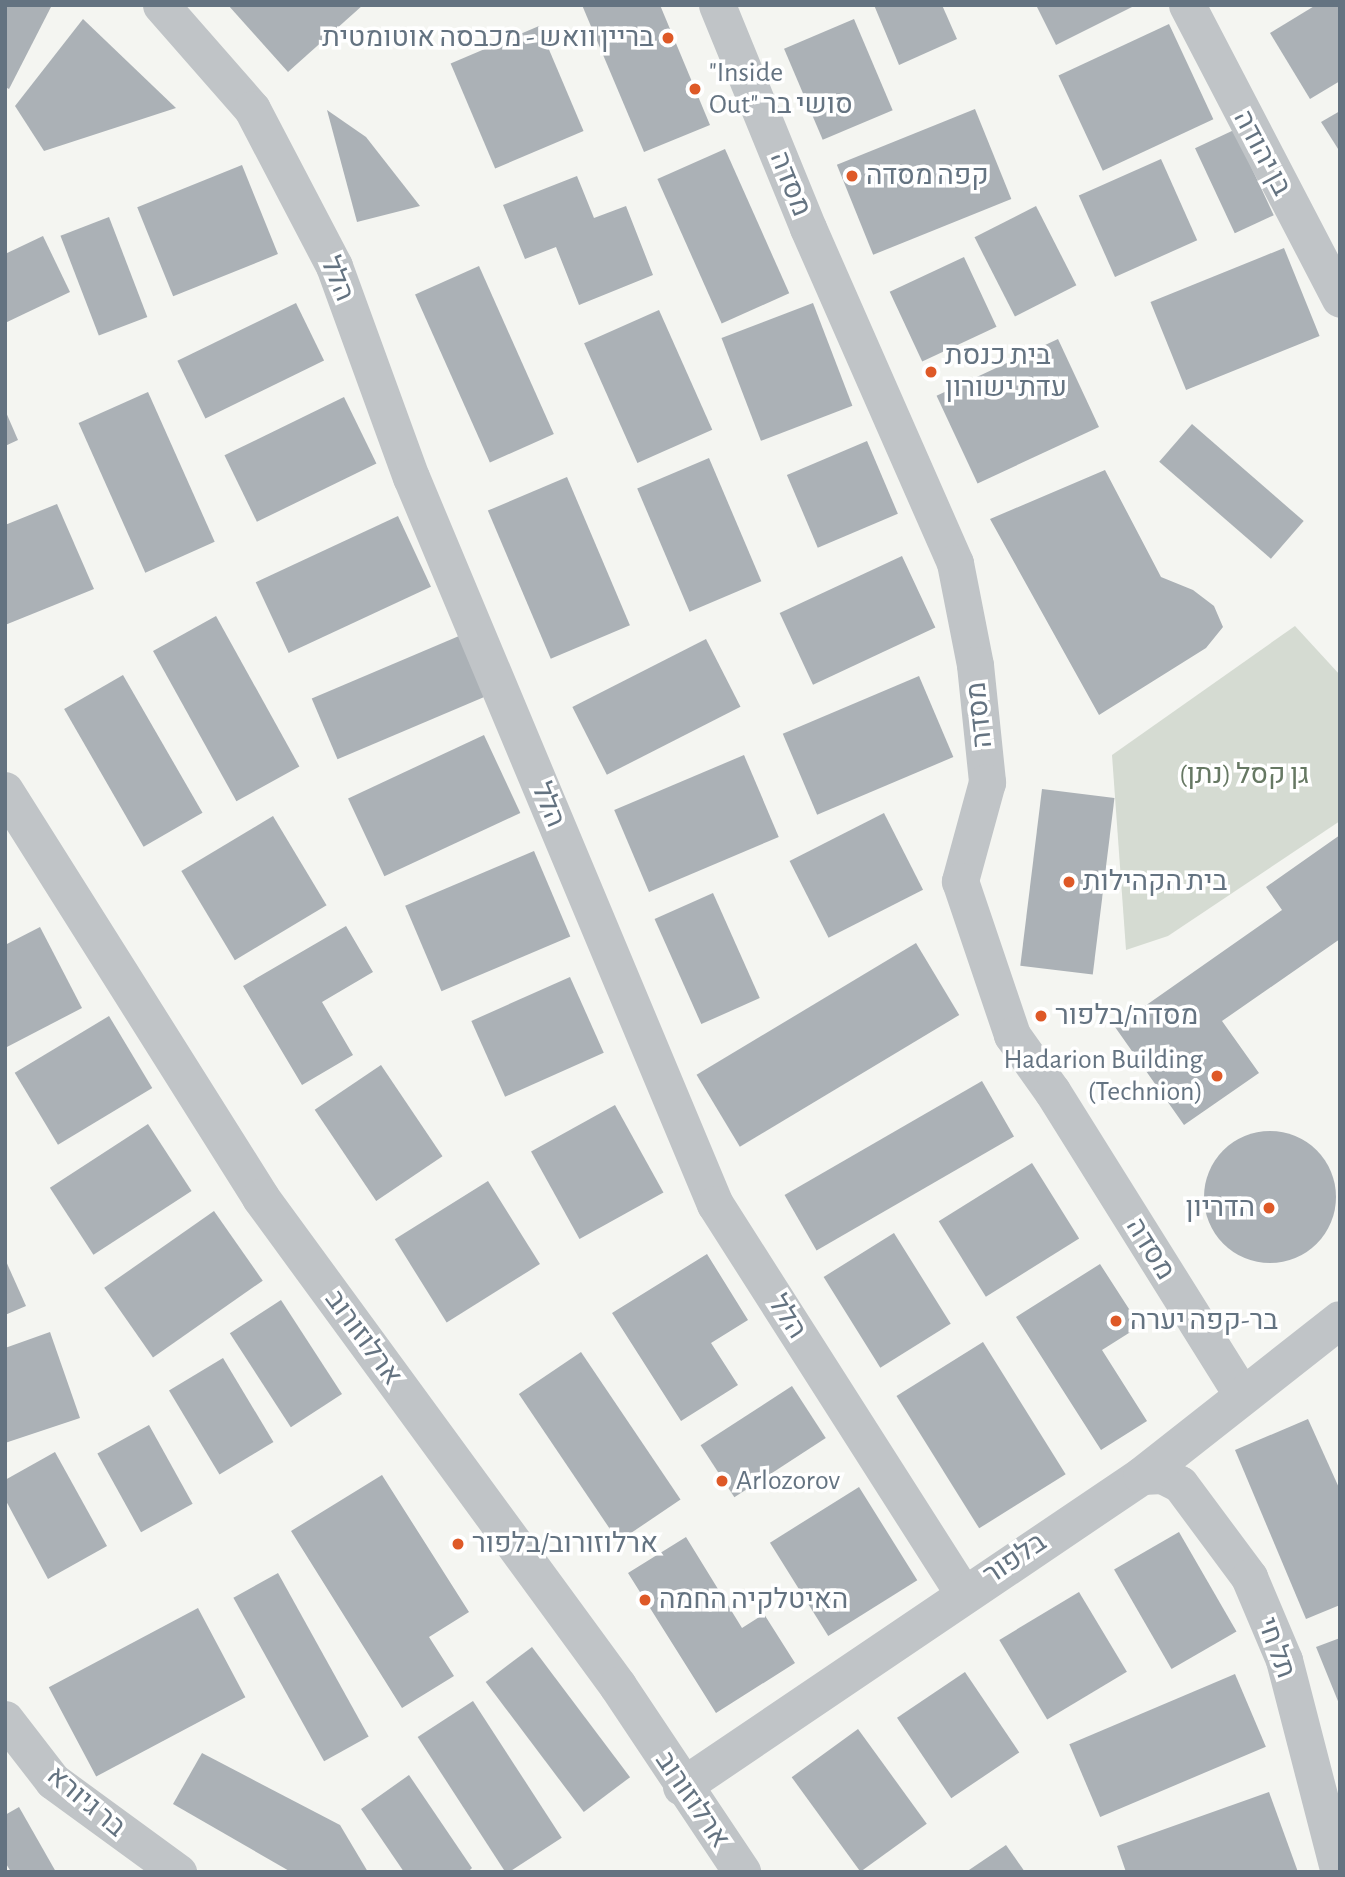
<!DOCTYPE html>
<html>
<head>
<meta charset="utf-8">
<style>
	body { margin:0 }
	#map { position:relative; width:1345px; height:1877px; overflow:hidden; background:#f4f5f1; font-family:"Alegreya Sans",Heebo,sans-serif }
	div>[style] { position:absolute }
	.green>* { inset:0; background:#d5dbd2 }
	.building>* { inset:0; background:#abb1b6; transform-origin:0 0 }
	.round { border-radius:50% }
	.minor>* { height:37px; margin:-18.5px; padding:0 18.5px; transform-origin:18.5px; border-radius:18.5px; background:#c0c4c7 }
	.tertiary>* { height:38px; margin:-19px; padding:0 19px; transform-origin:19px; border-radius:19px; background:#c0c4c7 }
	.dots>* { width:19px; height:19px; translate:-50% -50%; box-sizing:border-box; border:4px solid #fff; border-radius:50% }
	span { translate:-50% -50%; white-space:nowrap; text-align:center; line-height:1.15; -webkit-text-stroke:7px #fff; paint-order:stroke }
	.poi-label { font-size:28px; color:#647381 }
	.right { translate:-100% -50%; text-align:right }
	.left { translate:0 -50%; text-align:left }
	.street-label { font-size:28px; color:#647381 }
	.park-label { font-size:28px; color:#667863 }
	.frame { position:absolute; inset:0; border:7px solid #647381; pointer-events:none }
</style>
</head>
<body>
<div id="map">
	<div class="green">
		<div style="clip-path:polygon(1295px 626px,1340px 675px,1340px 821px,1168px 936px,1126px 950px,1112px 755px)"></div>
	</div>
	<div class="building">
		<div style="clip-path:polygon(5px 5px,52px 5px,9px 89px,5px 87px)"></div>
		<div style="clip-path:polygon(228px 5px,363px 5px,288px 72px)"></div>
		<div style="clip-path:polygon(582px 5px,660px 5px,710px 125px,644px 152px)"></div>
		<div style="clip-path:polygon(874px 5px,942px 5px,957px 39px,899px 65px)"></div>
		<div style="clip-path:polygon(1036px 5px,1136px 5px,1056px 45px)"></div>
		<div style="clip-path:polygon(1316px 5px,1340px 5px,1340px 81px,1310px 99px,1270px 33px)"></div>
		<div style="clip-path:polygon(83px 19px,176px 108px,44px 151px,15px 106px)"></div>
		<div style="left:854px;top:19px;width:99px;height:76px;rotate:67deg"></div>
		<div style="left:1169px;top:24px;width:105px;height:122px;rotate:65deg"></div>
		<div style="left:539px;top:26px;width:114px;height:96px;rotate:67deg"></div>
		<div style="left:975px;top:109px;width:97px;height:149px;rotate:68deg"></div>
		<div style="clip-path:polygon(327px 110px,366px 137px,420px 206px,357px 222px)"></div>
		<div style="clip-path:polygon(1340px 111px,1340px 152px,1321px 122px)"></div>
		<div style="left:1234px;top:130px;width:94px;height:43px;rotate:65deg"></div>
		<div style="left:725px;top:149px;width:158px;height:74px;rotate:66deg"></div>
		<div style="left:1161px;top:159px;width:89px;height:90px;rotate:66deg"></div>
		<div style="left:242px;top:165px;width:96px;height:113px;rotate:68deg"></div>
		<div style="clip-path:polygon(577px 176px,594px 218px,626px 206px,653px 275px,579px 305px,556px 247px,525px 259px,503px 205px)"></div>
		<div style="left:1036px;top:206px;width:89px;height:69px;rotate:63deg"></div>
		<div style="left:109px;top:217px;width:107px;height:52px;rotate:69deg"></div>
		<div style="clip-path:polygon(43px 236px,70px 292px,5px 323px,5px 254px)"></div>
		<div style="left:1284px;top:248px;width:95px;height:144px;rotate:68deg"></div>
		<div style="left:964px;top:257px;width:77px;height:82px;rotate:65deg"></div>
		<div style="left:479px;top:266px;width:184px;height:70px;rotate:66deg"></div>
		<div style="left:296px;top:303px;width:64px;height:132px;rotate:64deg"></div>
		<div style="left:813px;top:303px;width:110px;height:98px;rotate:69deg"></div>
		<div style="left:659px;top:310px;width:131px;height:82px;rotate:66deg"></div>
		<div style="left:1058px;top:339px;width:97px;height:134px;rotate:65deg"></div>
		<div style="left:148px;top:392px;width:164px;height:76px;rotate:66deg"></div>
		<div style="left:344px;top:397px;width:74px;height:133px;rotate:64deg"></div>
		<div style="clip-path:polygon(5px 410px,18px 440px,5px 446px)"></div>
		<div style="left:1192px;top:424px;width:148px;height:50px;rotate:41deg"></div>
		<div style="left:867px;top:441px;width:79px;height:87px;rotate:67deg"></div>
		<div style="left:709px;top:458px;width:134px;height:78px;rotate:67deg"></div>
		<div style="clip-path:polygon(1105px 470px,1161px 577px,1193px 590px,1214px 606px,1223px 627px,1206px 648px,1099px 715px,990px 519px)"></div>
		<div style="left:567px;top:477px;width:161px;height:86px;rotate:67deg"></div>
		<div style="clip-path:polygon(57px 504px,94px 589px,5px 625px,5px 525px)"></div>
		<div style="left:398px;top:516px;width:78px;height:157px;rotate:65deg"></div>
		<div style="left:902px;top:556px;width:79px;height:135px;rotate:65deg"></div>
		<div style="left:216px;top:616px;width:172px;height:72px;rotate:61deg"></div>
		<div style="left:459px;top:636px;width:66px;height:160px;rotate:67deg"></div>
		<div style="left:706px;top:639px;width:76px;height:150px;rotate:63deg"></div>
		<div style="left:123px;top:675px;width:159px;height:68px;rotate:60deg"></div>
		<div style="left:919px;top:676px;width:88px;height:148px;rotate:67deg"></div>
		<div style="left:484px;top:735px;width:86px;height:150px;rotate:65deg"></div>
		<div style="left:744px;top:755px;width:89px;height:141px;rotate:67deg"></div>
		<div style="left:1042px;top:789px;width:73px;height:178px;rotate:7deg"></div>
		<div style="left:884px;top:813px;width:86px;height:106px;rotate:63deg"></div>
		<div style="left:273px;top:816px;width:104px;height:107px;rotate:59deg"></div>
		<div style="clip-path:polygon(1340px 835px,1340px 939px,1222px 1021px,1259px 1073px,1184px 1125px,1115px 1027px,1282px 910px,1266px 887px)"></div>
		<div style="left:534px;top:851px;width:93px;height:140px;rotate:67deg"></div>
		<div style="left:713px;top:893px;width:115px;height:64px;rotate:66deg"></div>
		<div style="clip-path:polygon(346px 926px,373px 972px,322px 1002px,353px 1055px,302px 1085px,243px 986px)"></div>
		<div style="clip-path:polygon(40px 927px,82px 1008px,5px 1048px,5px 945px)"></div>
		<div style="left:916px;top:943px;width:84px;height:256px;rotate:59deg"></div>
		<div style="left:570px;top:977px;width:83px;height:108px;rotate:66deg"></div>
		<div style="left:109px;top:1016px;width:84px;height:110px;rotate:59deg"></div>
		<div style="left:381px;top:1065px;width:110px;height:80px;rotate:56deg"></div>
		<div style="left:982px;top:1081px;width:64px;height:228px;rotate:60deg"></div>
		<div style="left:615px;top:1105px;width:100px;height:96px;rotate:61deg"></div>
		<div style="left:148px;top:1124px;width:80px;height:117px;rotate:57deg"></div>
		<div class="round" style="left:1204px;top:1131px;width:132px;height:132px"></div>
		<div style="left:1032px;top:1163px;width:89px;height:110px;rotate:58deg"></div>
		<div style="left:488px;top:1181px;width:98px;height:110px;rotate:58deg"></div>
		<div style="left:214px;top:1211px;width:85px;height:134px;rotate:55deg"></div>
		<div style="left:894px;top:1233px;width:107px;height:83px;rotate:58deg"></div>
		<div style="clip-path:polygon(707px 1254px,748px 1320px,711px 1343px,738px 1385px,681px 1421px,612px 1313px)"></div>
		<div style="clip-path:polygon(5px 1259px,26px 1306px,5px 1315px)"></div>
		<div style="clip-path:polygon(1100px 1264px,1140px 1326px,1102px 1350px,1147px 1421px,1101px 1450px,1016px 1317px)"></div>
		<div style="left:281px;top:1300px;width:112px;height:61px;rotate:57deg"></div>
		<div style="clip-path:polygon(50px 1332px,80px 1418px,5px 1443px,5px 1348px)"></div>
		<div style="left:983px;top:1342px;width:156px;height:102px;rotate:58deg"></div>
		<div style="left:581px;top:1352px;width:178px;height:75px;rotate:56deg"></div>
		<div style="left:223px;top:1358px;width:98px;height:63px;rotate:59deg"></div>
		<div style="left:792px;top:1386px;width:62px;height:109px;rotate:57deg"></div>
		<div style="clip-path:polygon(1308px 1419px,1340px 1490px,1340px 1605px,1306px 1619px,1235px 1450px)"></div>
		<div style="left:149px;top:1425px;width:90px;height:59px;rotate:61deg"></div>
		<div style="clip-path:polygon(55px 1452px,107px 1546px,48px 1579px,5px 1499px,5px 1480px)"></div>
		<div style="clip-path:polygon(382px 1475px,469px 1612px,429px 1637px,454px 1676px,402px 1708px,291px 1531px)"></div>
		<div style="left:859px;top:1487px;width:110px;height:105px;rotate:58deg"></div>
		<div style="left:1179px;top:1532px;width:115px;height:75px;rotate:60deg"></div>
		<div style="clip-path:polygon(686px 1537px,742px 1628px,764px 1614px,795px 1663px,716px 1713px,628px 1573px)"></div>
		<div style="left:278px;top:1573px;width:187px;height:51px;rotate:61deg"></div>
		<div style="left:1079px;top:1592px;width:93px;height:93px;rotate:59deg"></div>
		<div style="left:198px;top:1608px;width:101px;height:169px;rotate:62deg"></div>
		<div style="clip-path:polygon(1340px 1638px,1340px 1706px,1316px 1647px)"></div>
		<div style="left:532px;top:1647px;width:163px;height:58px;rotate:53deg"></div>
		<div style="left:965px;top:1672px;width:97px;height:82px;rotate:56deg"></div>
		<div style="left:1235px;top:1674px;width:79px;height:180px;rotate:67deg"></div>
		<div style="left:473px;top:1701px;width:163px;height:66px;rotate:57deg"></div>
		<div style="left:858px;top:1729px;width:117px;height:82px;rotate:54deg"></div>
		<div style="clip-path:polygon(202px 1753px,340px 1825px,368px 1872px,291px 1872px,173px 1804px)"></div>
		<div style="clip-path:polygon(409px 1775px,472px 1868px,468px 1872px,404px 1872px,361px 1809px)"></div>
		<div style="clip-path:polygon(1269px 1792px,1298px 1872px,1126px 1872px,1117px 1846px)"></div>
		<div style="clip-path:polygon(19px 1807px,56px 1872px,11px 1872px,5px 1862px,5px 1815px)"></div>
		<div style="clip-path:polygon(1006px 1845px,1025px 1872px,966px 1872px)"></div>
	</div>
	<div class="minor">
		<div style="left:161px;top:5px;width:138px;rotate:48.8deg"></div>
		<div style="left:252px;top:109px;width:177px;rotate:62.4deg"></div>
		<div style="left:334px;top:266px;width:225px;rotate:70deg"></div>
		<div style="left:411px;top:477px;width:788px;rotate:67.31deg"></div>
		<div style="left:715px;top:1204px;width:462px;rotate:57.5deg"></div>
		<div style="left:717px;top:5px;width:241px;rotate:67.8deg"></div>
		<div style="left:808px;top:228px;width:366px;rotate:66.3deg"></div>
		<div style="left:955px;top:563px;width:104px;rotate:78.9deg"></div>
		<div style="left:975px;top:665px;width:118px;rotate:84.1deg"></div>
		<div style="left:987px;top:782px;width:103px;rotate:105.3deg"></div>
		<div style="left:960px;top:881px;width:163px;rotate:71.3deg"></div>
		<div style="left:1012px;top:1035px;width:69px;rotate:54.5deg"></div>
		<div style="left:1052px;top:1091px;width:358px;rotate:58deg"></div>
		<div style="left:1187px;top:5px;width:331px;rotate:62.5deg"></div>
		<div style="left:1142px;top:1476px;width:20px;rotate:-3deg"></div>
		<div style="left:1162px;top:1475px;width:20px;rotate:27deg"></div>
		<div style="left:1180px;top:1484px;width:116px;rotate:53.4deg"></div>
		<div style="left:1249px;top:1577px;width:90px;rotate:67.1deg"></div>
		<div style="left:1284px;top:1660px;width:219px;rotate:75.5deg"></div>
		<div style="left:5px;top:1719px;width:78px;rotate:52.3deg"></div>
		<div style="left:53px;top:1781px;width:155px;rotate:36.1deg"></div>
	</div>
	<div class="tertiary">
		<div style="left:5px;top:791px;width:481px;rotate:57.8deg"></div>
		<div style="left:261px;top:1198px;width:605px;rotate:53.81deg"></div>
		<div style="left:618px;top:1686px;width:224px;rotate:56.3deg"></div>
		<div style="left:682px;top:1787px;width:555px;rotate:-34.06deg"></div>
		<div style="left:1142px;top:1476px;width:252px;rotate:-38.2deg"></div>
	</div>
	<div class="dots">
		<div style="left:668px;top:38px;background:#de5927"></div>
		<div style="left:695px;top:89px;background:#de5927"></div>
		<div style="left:852px;top:176px;background:#de5927"></div>
		<div style="left:931px;top:372px;background:#de5927"></div>
		<div style="left:1069px;top:882px;background:#de5927"></div>
		<div style="left:1041px;top:1016px;background:#de5927"></div>
		<div style="left:1217px;top:1076px;background:#de5927"></div>
		<div style="left:1269px;top:1208px;background:#de5927"></div>
		<div style="left:1116px;top:1321px;background:#de5927"></div>
		<div style="left:722px;top:1481px;background:#de5927"></div>
		<div style="left:458px;top:1544px;background:#de5927"></div>
		<div style="left:645px;top:1600px;background:#de5927"></div>
	</div>
	<div class="poi-label">
		<span class="right" style="left:654px;top:38px">בריין וואש - מכבסה אוטומטית</span>
		<span class="left" style="left:709px;top:89px">"Inside<br>Out" סושי בר</span>
		<span class="left" style="left:866px;top:176px">קפה מסדה</span>
		<span class="left" style="left:945px;top:372px">בית כנסת<br>עדת ישורון</span>
		<span class="left" style="left:1083px;top:882px">בית הקהילות</span>
		<span class="left" style="left:1055px;top:1016px">מסדה/בלפור</span>
		<span class="right" style="left:1203px;top:1076px">Hadarion Building<br>(Technion)</span>
		<span class="right" style="left:1255px;top:1208px">הדריון</span>
		<span class="left" style="left:1130px;top:1321px">בר-קפה יערה</span>
		<span class="left" style="left:736px;top:1481px">Arlozorov</span>
		<span class="left" style="left:472px;top:1544px">ארלוזורוב/בלפור</span>
		<span class="left" style="left:659px;top:1600px">האיטלקיה החמה</span>
	</div>
	<div class="street-label">
		<span style="left:1262px;top:153px;rotate:62deg">בן יהודה</span>
		<span style="left:790px;top:184px;rotate:68deg">מסדה</span>
		<span style="left:337px;top:279px;rotate:67deg">הלל</span>
		<span style="left:980px;top:715px;rotate:-96deg">מסדה</span>
		<span style="left:548px;top:805px;rotate:67deg">הלל</span>
		<span style="left:1150px;top:1249px;rotate:58deg">מסדה</span>
		<span style="left:787px;top:1317px;rotate:57deg">הלל</span>
		<span style="left:363px;top:1338px;rotate:54deg">ארלוזורוב</span>
		<span style="left:1015px;top:1559px;rotate:-34deg">בלפור</span>
		<span style="left:1276px;top:1648px;rotate:70deg">תל חי</span>
		<span style="left:692px;top:1800px;rotate:56deg">ארלוזורוב</span>
		<span style="left:86px;top:1802px;rotate:40deg">בר גיורא</span>
	</div>
	<div class="park-label">
		<span style="left:1244px;top:775px">גן קסל (נתן)</span>
	</div>
	<div class="frame"></div>
</div>
</body>
</html>
